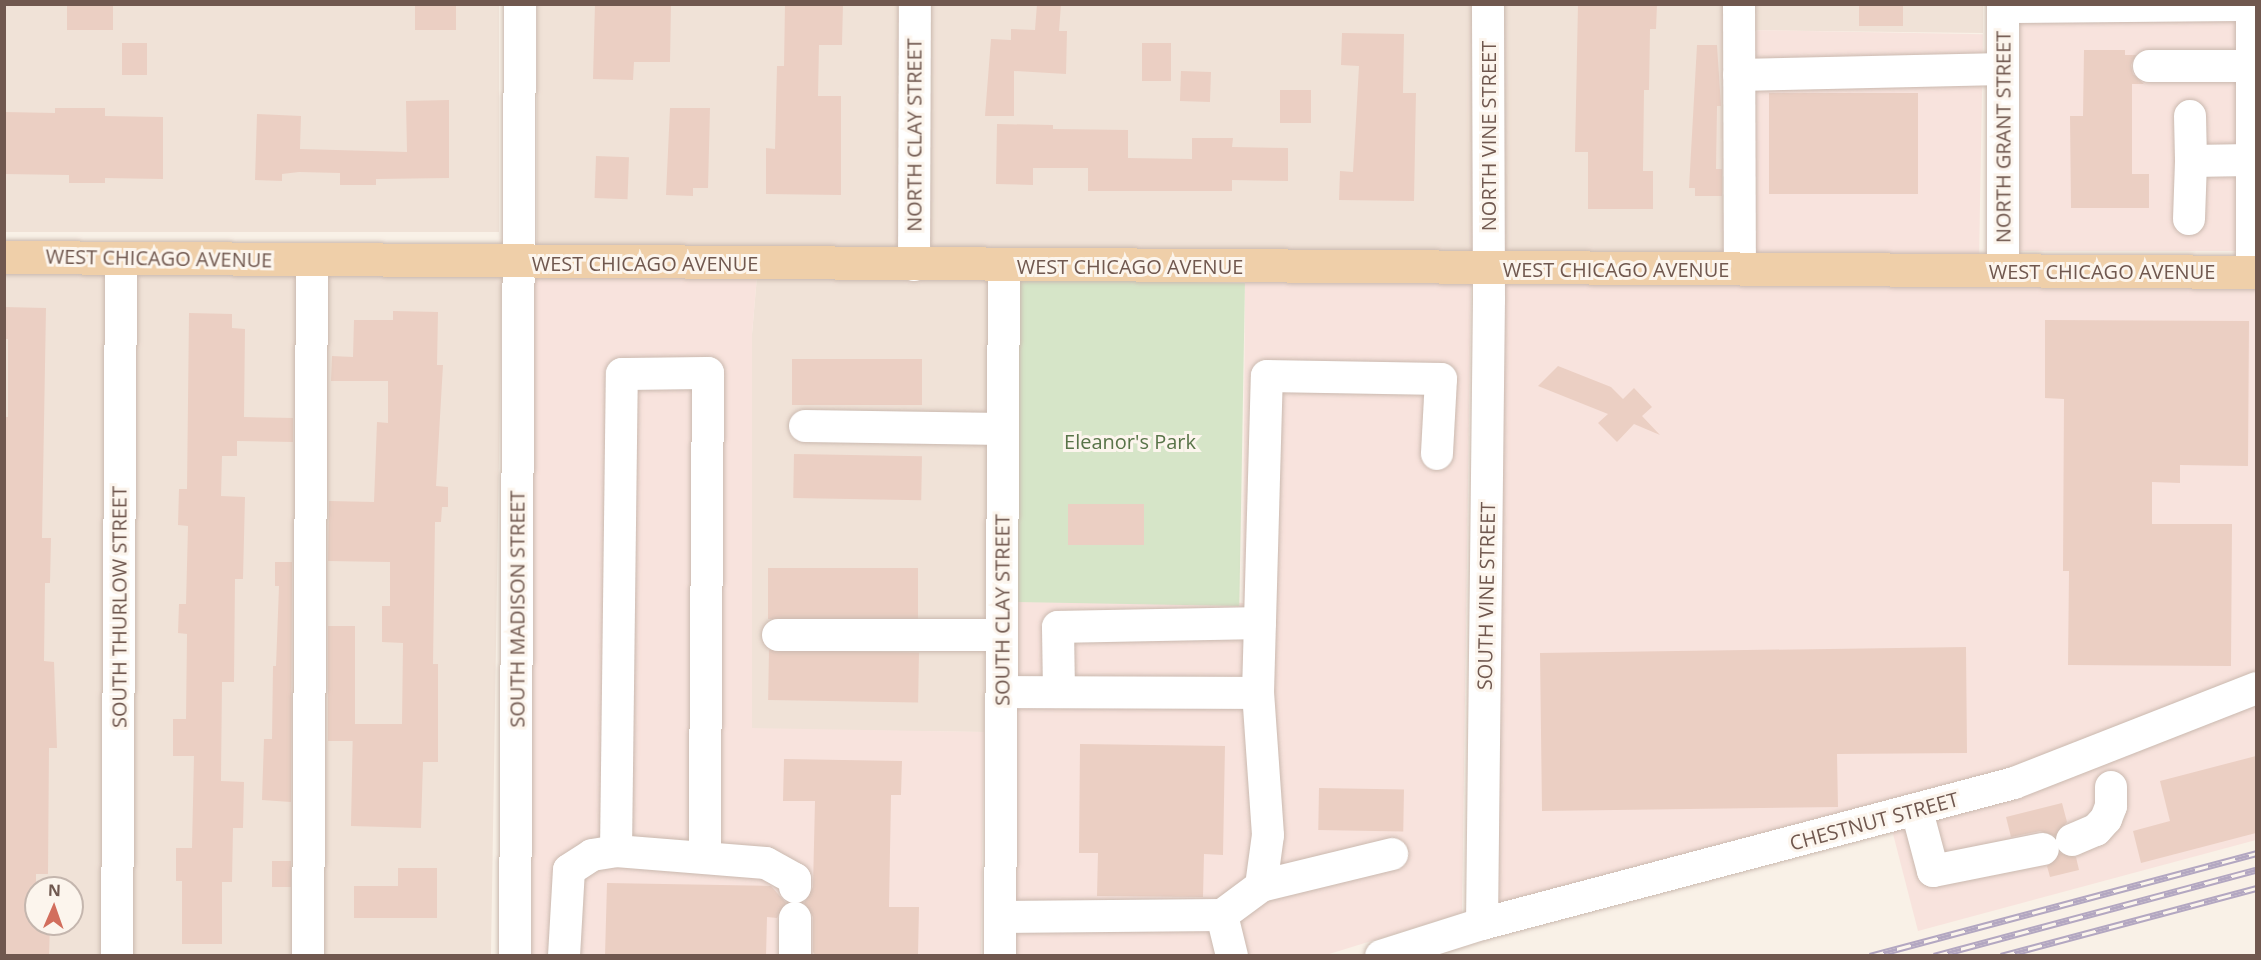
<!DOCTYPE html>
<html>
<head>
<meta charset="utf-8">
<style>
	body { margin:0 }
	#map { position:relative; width:2261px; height:960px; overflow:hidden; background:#f9f1e7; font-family:"Open Sans",sans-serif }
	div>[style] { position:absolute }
	.residential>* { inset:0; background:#f0e2d7; transform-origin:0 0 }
	.commercial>* { inset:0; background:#f8e3dd; transform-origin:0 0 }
	.green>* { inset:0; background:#d6e5c8; transform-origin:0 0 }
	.building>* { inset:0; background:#ebcfc3; transform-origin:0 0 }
	.roads { filter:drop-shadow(0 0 2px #cab9af) drop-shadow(0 0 2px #cab9af) }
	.minor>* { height:32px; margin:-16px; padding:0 16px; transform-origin:16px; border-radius:16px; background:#fff }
	.major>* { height:33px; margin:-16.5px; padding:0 16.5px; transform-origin:16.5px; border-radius:16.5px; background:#efcfa9 }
	.rail>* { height:7px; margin-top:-3.5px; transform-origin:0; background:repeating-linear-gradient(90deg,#fcf5ed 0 14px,#b3a7c1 0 28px); box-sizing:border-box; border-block:2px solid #b3a7c1 }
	span { translate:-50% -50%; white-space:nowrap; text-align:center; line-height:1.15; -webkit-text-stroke:6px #fcf5ed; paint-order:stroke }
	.street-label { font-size:20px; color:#70584f }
	.park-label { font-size:20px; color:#597449 }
	.frame { position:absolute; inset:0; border:6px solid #70584f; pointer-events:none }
	.north { position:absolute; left:24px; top:876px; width:60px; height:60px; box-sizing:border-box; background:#fcf5ed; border:2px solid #c4b6ae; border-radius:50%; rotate:2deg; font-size:16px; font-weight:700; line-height:24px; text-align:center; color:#70584f }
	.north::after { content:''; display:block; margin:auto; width:21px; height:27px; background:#d26e5d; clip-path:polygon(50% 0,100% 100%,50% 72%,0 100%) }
</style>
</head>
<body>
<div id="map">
	<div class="residential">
		<div style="left:5px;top:5px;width:494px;height:227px"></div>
		<div style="clip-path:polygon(537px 5px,1983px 5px,1983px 33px,1745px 30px,1746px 259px,537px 245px)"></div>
		<div style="clip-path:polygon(evenodd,5px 267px,502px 272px,491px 955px,5px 956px,5px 267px,36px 888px,72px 888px,72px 924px,36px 924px,36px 888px)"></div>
		<div style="clip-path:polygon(757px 276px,989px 278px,984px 732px,752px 729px,752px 334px)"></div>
	</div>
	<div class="commercial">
		<div style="left:2020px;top:5px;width:236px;height:246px"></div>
		<div style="left:1745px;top:30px;width:238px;height:229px;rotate:1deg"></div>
		<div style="clip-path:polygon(532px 276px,757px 276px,752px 334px,752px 728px,984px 732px,981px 955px,530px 956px)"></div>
		<div style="clip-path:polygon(1245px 281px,1471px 281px,1462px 913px,1326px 955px,1015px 955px,1015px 602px,1243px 603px)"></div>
		<div style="clip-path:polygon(1505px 281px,2256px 282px,2256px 676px,2026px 768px,1495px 910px)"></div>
		<div style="clip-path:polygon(2256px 698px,2256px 840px,1918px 931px,1891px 826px)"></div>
	</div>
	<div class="green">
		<div style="left:1018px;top:279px;width:227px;height:323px;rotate:1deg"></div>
	</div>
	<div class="building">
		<div style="left:67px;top:4px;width:46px;height:26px"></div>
		<div style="left:415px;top:4px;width:41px;height:26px"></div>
		<div style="clip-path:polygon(595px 4px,671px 4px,670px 62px,634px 62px,633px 80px,593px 79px)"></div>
		<div style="clip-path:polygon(785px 4px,843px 4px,842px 45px,819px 45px,818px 96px,841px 96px,841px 195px,766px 194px,766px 148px,775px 149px,777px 66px,784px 66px)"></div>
		<div style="clip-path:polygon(1037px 4px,1061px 4px,1059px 31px,1067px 31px,1066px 74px,1014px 71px,1014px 116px,985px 116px,991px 39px,1011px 40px,1011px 29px,1035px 30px)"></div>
		<div style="clip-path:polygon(1578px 4px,1657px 4px,1656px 29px,1650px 29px,1649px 90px,1644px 90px,1643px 171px,1653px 171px,1653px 209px,1588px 209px,1588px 152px,1575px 152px)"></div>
		<div style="left:1859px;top:4px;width:44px;height:22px"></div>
		<div style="clip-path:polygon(1342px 33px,1404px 34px,1403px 93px,1416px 93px,1414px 201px,1339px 200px,1340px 171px,1353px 172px,1359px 66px,1341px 65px)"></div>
		<div style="left:122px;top:43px;width:25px;height:32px"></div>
		<div style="left:1142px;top:43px;width:29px;height:38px"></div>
		<div style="clip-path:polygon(1697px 45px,1717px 45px,1721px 106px,1717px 106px,1716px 169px,1722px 169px,1722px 196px,1695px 196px,1695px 188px,1689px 188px)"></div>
		<div style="clip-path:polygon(2084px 50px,2125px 50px,2125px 55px,2136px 55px,2131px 65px,2133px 74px,2144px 84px,2132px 84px,2132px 174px,2149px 174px,2149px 208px,2071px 208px,2070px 116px,2083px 116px)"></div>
		<div style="left:1181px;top:71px;width:30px;height:30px;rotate:2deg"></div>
		<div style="left:1280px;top:90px;width:31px;height:33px"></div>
		<div style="left:1769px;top:93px;width:149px;height:101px"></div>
		<div style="clip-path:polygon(449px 100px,449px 178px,376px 179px,376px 185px,340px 185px,340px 173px,299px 172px,282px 174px,282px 181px,255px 180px,257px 114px,301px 116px,300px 149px,407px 152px,406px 101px)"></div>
		<div style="clip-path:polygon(55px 108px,105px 108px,105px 116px,163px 117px,163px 179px,105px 178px,105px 183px,69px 183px,69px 175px,4px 174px,4px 112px,55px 113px)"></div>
		<div style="clip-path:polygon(670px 108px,710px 108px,708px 188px,693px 188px,693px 196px,666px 195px)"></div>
		<div style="clip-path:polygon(997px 124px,1053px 125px,1053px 129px,1128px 130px,1128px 158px,1192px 159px,1192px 138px,1233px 138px,1232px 147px,1288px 148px,1288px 181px,1232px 180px,1232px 191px,1088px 191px,1088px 168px,1033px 168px,1033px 185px,996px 184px)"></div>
		<div style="left:596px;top:156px;width:33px;height:42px;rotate:2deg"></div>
		<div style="clip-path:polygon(4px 307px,46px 308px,42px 538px,51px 538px,50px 583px,45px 583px,44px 661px,54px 662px,57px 748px,49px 748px,48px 874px,36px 874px,36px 924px,50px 924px,49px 956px,4px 956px,4px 417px,8px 417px,8px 339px,4px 339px)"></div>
		<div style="clip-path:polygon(393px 311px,438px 312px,437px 365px,443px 365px,436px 486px,448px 487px,448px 507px,442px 507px,441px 522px,435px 522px,433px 664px,438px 664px,438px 762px,423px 762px,421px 828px,351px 826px,353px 724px,402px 724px,403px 643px,382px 642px,382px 606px,390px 606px,390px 562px,328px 561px,329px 501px,374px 502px,377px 422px,388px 423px,388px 381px,331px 381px,332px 356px,353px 357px,354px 320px,393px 320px)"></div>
		<div style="clip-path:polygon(189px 313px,232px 314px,232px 328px,245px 329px,244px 417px,293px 418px,293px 442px,237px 441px,237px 456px,222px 456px,221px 496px,245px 497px,243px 579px,235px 579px,234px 682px,222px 682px,221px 781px,244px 782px,243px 828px,233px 828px,232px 882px,222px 882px,222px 944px,182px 944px,182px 881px,176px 881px,176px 848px,192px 848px,194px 756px,173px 756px,173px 719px,186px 719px,187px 634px,178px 633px,179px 604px,186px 604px,188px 526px,178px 525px,179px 489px,187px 489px)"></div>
		<div style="clip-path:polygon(2045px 320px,2249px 321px,2248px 466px,2180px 465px,2180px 483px,2152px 482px,2152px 524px,2232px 524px,2231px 666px,2068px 665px,2069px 571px,2063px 571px,2064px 399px,2045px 398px)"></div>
		<div style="left:792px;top:359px;width:130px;height:46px"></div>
		<div style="clip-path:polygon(1558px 366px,1611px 387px,1623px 399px,1634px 388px,1652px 407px,1642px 416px,1660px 435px,1634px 424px,1617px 442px,1598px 423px,1608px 414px,1538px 386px)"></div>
		<div style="left:794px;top:454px;width:128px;height:44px;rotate:1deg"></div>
		<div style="left:1144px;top:504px;width:41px;height:76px;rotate:90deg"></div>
		<div style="clip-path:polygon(275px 562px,292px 562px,291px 802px,262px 800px,264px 739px,272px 739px,273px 666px,276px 666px,279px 586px,275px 586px)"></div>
		<div style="left:768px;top:568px;width:150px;height:51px"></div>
		<div style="left:328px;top:626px;width:27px;height:115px"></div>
		<div style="clip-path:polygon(1966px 647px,1967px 753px,1837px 754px,1838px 807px,1542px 811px,1540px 653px)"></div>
		<div style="left:769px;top:650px;width:150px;height:50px;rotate:1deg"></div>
		<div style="clip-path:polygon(1080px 744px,1225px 746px,1223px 855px,1204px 854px,1203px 897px,1097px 896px,1098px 853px,1079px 853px)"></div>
		<div style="clip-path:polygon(2256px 756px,2256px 833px,2141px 863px,2133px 831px,2170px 821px,2160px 781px)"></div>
		<div style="clip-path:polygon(784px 759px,902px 761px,901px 795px,891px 795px,889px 907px,919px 907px,918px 955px,816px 956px,813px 952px,813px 917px,804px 903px,813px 887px,815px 801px,783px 801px)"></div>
		<div style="left:1319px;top:788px;width:85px;height:42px;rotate:1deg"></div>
		<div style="clip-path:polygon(2062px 803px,2067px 822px,2055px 836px,2040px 831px,2011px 837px,2006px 817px)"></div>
		<div style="clip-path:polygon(2060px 853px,2076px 857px,2079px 870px,2050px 877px,2047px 866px)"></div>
		<div style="left:272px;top:861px;width:19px;height:26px"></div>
		<div style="clip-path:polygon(398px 868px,437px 868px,437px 918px,354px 918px,354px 886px,398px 886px)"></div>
		<div style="clip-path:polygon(607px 883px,771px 886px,786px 903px,777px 918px,767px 917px,766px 956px,605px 956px)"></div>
	</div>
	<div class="roads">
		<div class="minor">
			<div style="left:1739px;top:4px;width:265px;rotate:89.8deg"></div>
			<div style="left:2252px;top:4px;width:268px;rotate:90deg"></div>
			<div style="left:2003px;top:7px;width:249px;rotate:-0.5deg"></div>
			<div style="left:2149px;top:66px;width:103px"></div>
			<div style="left:1739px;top:75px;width:264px;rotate:-1.3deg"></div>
			<div style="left:2190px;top:116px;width:45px;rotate:88.7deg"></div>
			<div style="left:2191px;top:161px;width:61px;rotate:-0.9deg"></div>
			<div style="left:2189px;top:219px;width:58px;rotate:-88deg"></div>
			<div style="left:914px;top:265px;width:261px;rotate:-89.8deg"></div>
			<div style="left:2003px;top:270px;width:266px;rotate:-90deg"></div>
			<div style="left:805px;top:426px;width:198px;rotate:0.9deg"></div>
			<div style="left:778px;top:635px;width:224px"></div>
			<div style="left:1002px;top:692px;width:256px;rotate:0.2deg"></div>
			<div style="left:1258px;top:693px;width:317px;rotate:-88.4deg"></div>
			<div style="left:1267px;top:376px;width:174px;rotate:1deg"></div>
			<div style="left:1441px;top:379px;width:75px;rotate:93.1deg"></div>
			<div style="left:1059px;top:692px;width:65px;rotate:-90.9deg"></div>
			<div style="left:1058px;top:627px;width:202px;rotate:-1.1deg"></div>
			<div style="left:1917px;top:811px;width:62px;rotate:75.1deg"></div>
			<div style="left:1933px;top:871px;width:112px;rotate:-11.3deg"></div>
			<div style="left:2072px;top:840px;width:26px;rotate:-23deg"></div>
			<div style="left:2096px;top:830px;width:15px;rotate:-48deg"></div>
			<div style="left:2106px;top:819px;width:14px;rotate:-69deg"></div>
			<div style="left:2111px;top:806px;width:19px;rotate:-90deg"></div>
			<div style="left:616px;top:851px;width:477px;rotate:-89.3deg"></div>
			<div style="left:622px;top:374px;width:86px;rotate:-0.7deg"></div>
			<div style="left:708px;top:373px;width:484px;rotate:90.4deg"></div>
			<div style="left:1261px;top:886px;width:135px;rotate:-13.7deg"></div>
			<div style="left:1000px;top:917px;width:222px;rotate:-0.5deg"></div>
			<div style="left:795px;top:918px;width:38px;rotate:90deg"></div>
			<div style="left:1482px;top:924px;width:624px;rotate:-89.36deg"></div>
			<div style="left:1489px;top:300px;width:296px;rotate:-90.2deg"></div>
			<div style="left:117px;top:956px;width:698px;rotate:-89.67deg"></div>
			<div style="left:308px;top:956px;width:696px;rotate:-89.67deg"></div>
			<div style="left:515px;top:956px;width:952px;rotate:-89.7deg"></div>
			<div style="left:564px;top:956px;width:86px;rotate:-86.7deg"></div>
			<div style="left:569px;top:870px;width:27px;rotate:-33deg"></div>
			<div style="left:592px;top:855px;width:24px;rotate:-9deg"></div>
			<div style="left:616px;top:851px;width:150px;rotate:4.6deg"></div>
			<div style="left:766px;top:863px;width:33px;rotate:29deg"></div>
			<div style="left:795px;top:879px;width:8px;rotate:90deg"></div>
			<div style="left:1000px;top:956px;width:691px;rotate:-89.67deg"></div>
			<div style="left:1232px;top:956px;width:42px;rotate:-103.7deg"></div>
			<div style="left:1222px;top:915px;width:49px;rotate:-36.6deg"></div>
			<div style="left:1261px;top:886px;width:51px;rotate:-82.2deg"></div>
			<div style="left:1268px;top:835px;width:142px;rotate:-94deg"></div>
			<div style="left:1381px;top:956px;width:106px;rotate:-17.6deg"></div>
			<div style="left:1482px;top:924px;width:550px;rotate:-14.84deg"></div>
			<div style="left:2014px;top:783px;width:260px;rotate:-21.4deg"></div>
		</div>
		<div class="major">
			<div style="left:4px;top:257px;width:2252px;rotate:0.38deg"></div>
		</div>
	</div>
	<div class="rail">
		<div style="left:1870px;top:956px;width:400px;rotate:-14.9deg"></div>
		<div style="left:1934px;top:956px;width:333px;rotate:-15deg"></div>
		<div style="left:2001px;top:956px;width:264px;rotate:-14.9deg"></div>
	</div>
	<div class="street-label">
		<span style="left:914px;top:135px;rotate:-90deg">NORTH CLAY STREET</span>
		<span style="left:1488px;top:136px;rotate:-90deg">NORTH VINE STREET</span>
		<span style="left:2003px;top:137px;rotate:-90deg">NORTH GRANT STREET</span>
		<span style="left:159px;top:258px;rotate:1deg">WEST CHICAGO AVENUE</span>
		<span style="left:645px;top:263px">WEST CHICAGO AVENUE</span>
		<span style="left:1130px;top:266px">WEST CHICAGO AVENUE</span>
		<span style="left:1616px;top:269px">WEST CHICAGO AVENUE</span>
		<span style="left:2102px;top:271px">WEST CHICAGO AVENUE</span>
		<span style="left:1486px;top:596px;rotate:-89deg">SOUTH VINE STREET</span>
		<span style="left:119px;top:607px;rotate:-90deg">SOUTH THURLOW STREET</span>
		<span style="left:517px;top:609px;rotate:-90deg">SOUTH MADISON STREET</span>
		<span style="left:1002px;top:610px;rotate:-90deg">SOUTH CLAY STREET</span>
		<span style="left:1874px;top:821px;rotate:-15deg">CHESTNUT STREET</span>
	</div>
	<div class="park-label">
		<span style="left:1130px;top:441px">Eleanor's Park</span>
	</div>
	<div class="frame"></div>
	<div class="north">N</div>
</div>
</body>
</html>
